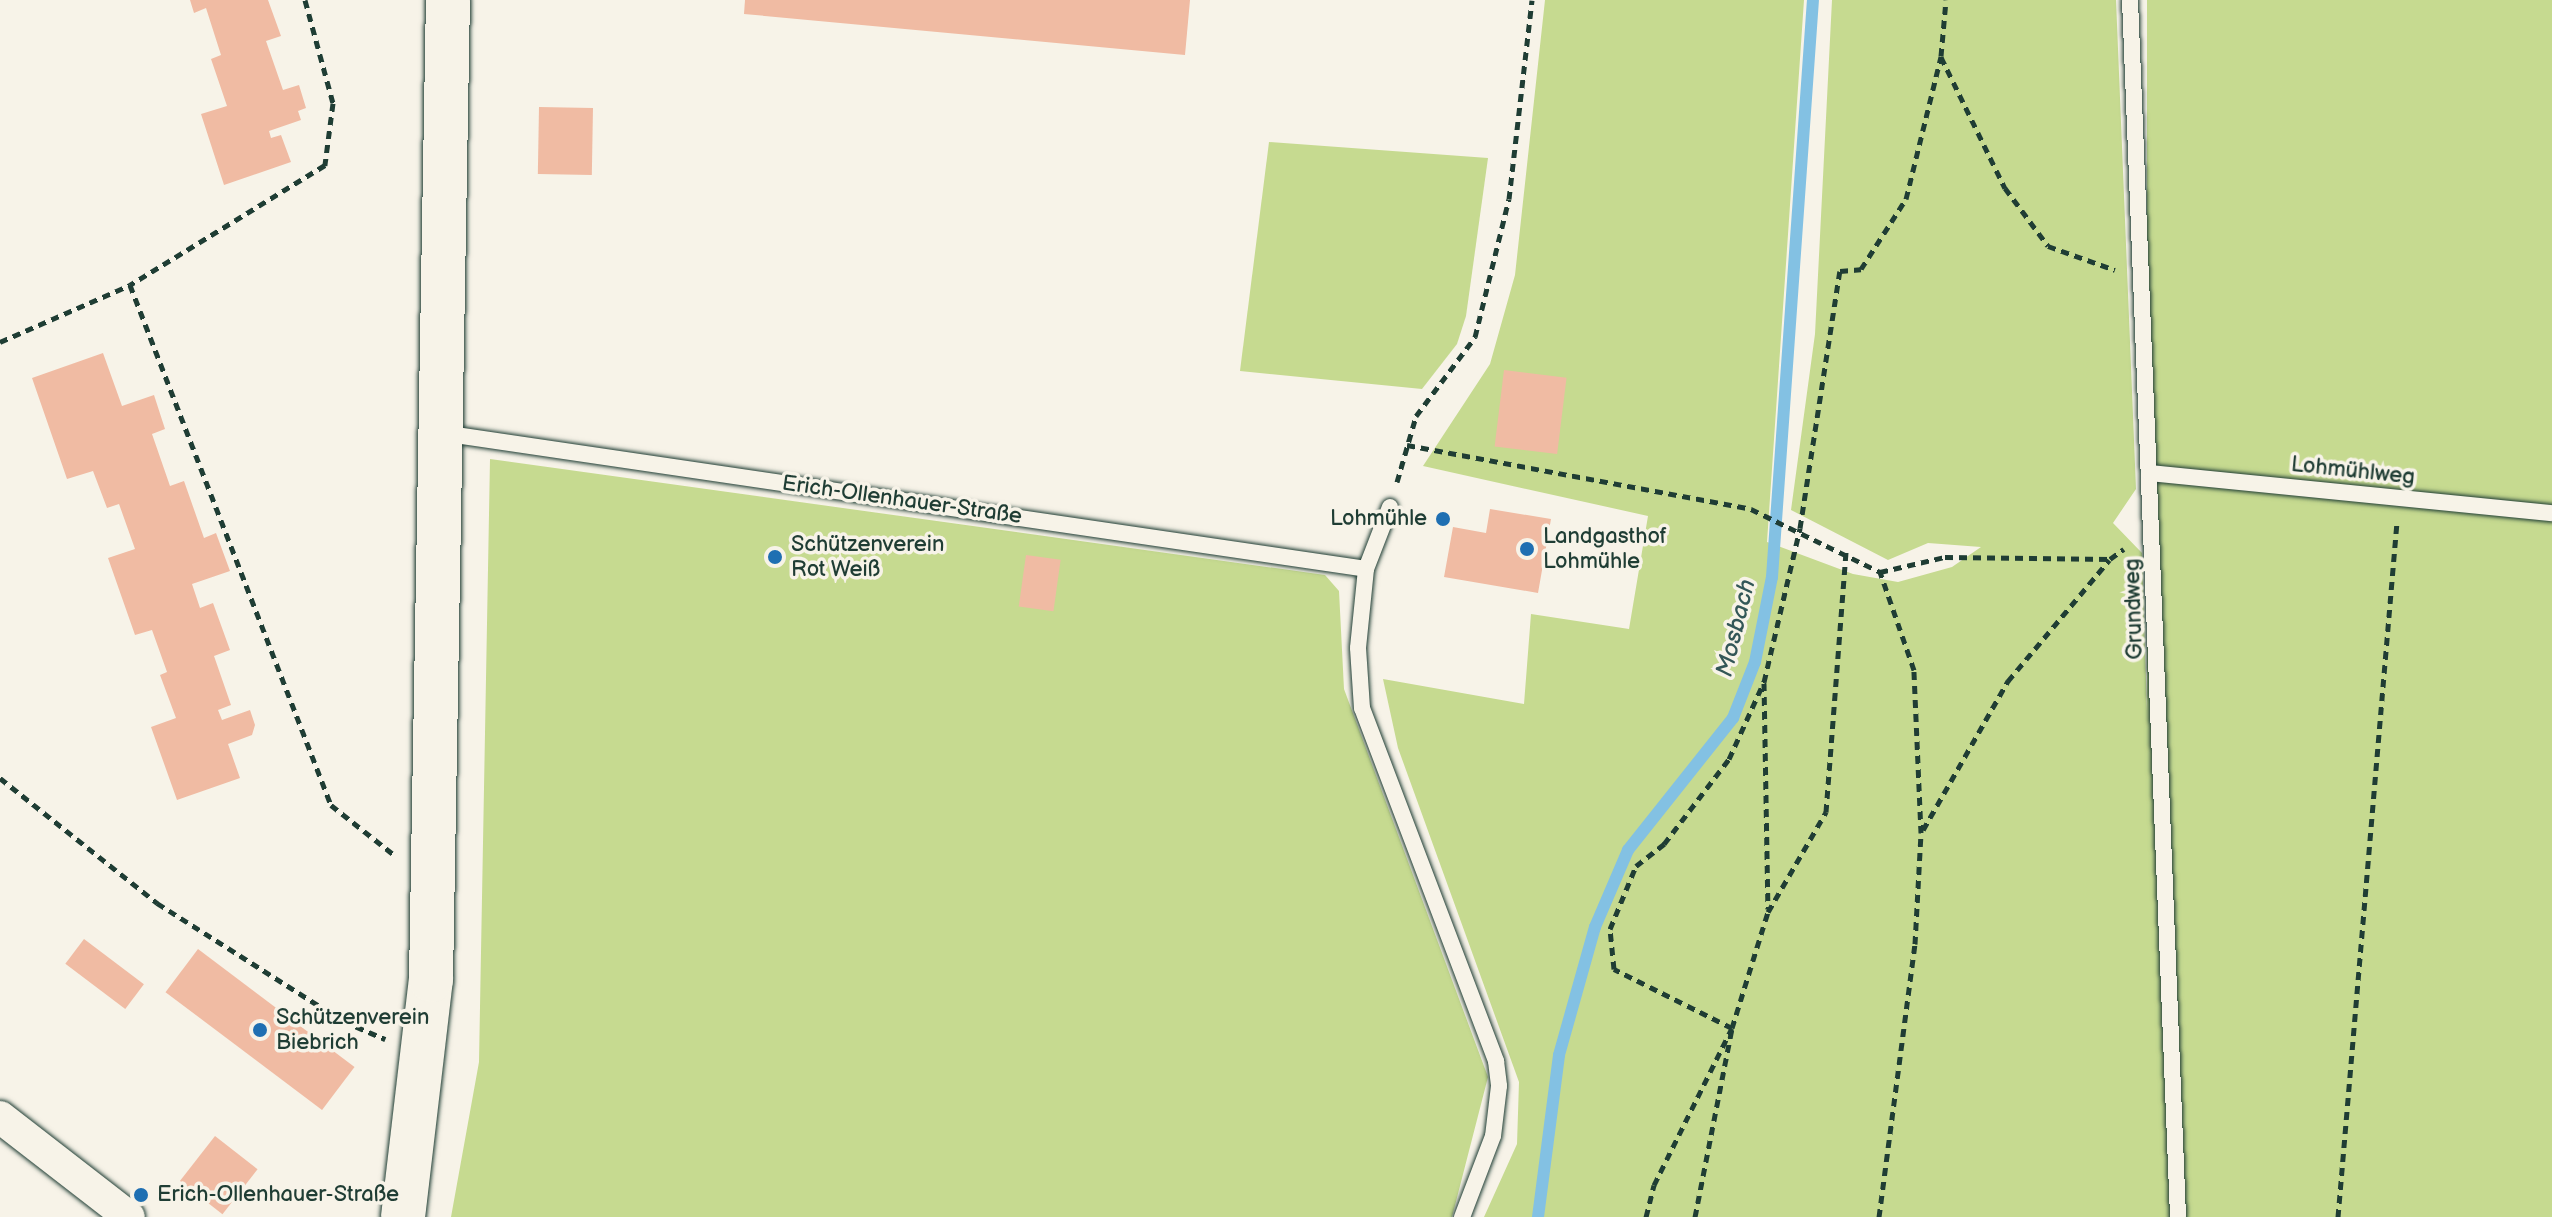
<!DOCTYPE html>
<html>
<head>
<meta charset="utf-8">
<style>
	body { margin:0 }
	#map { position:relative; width:2552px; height:1217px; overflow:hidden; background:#f7f3e8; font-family:"Balsamiq Sans",sans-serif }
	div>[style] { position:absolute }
	.green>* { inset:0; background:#c6da90; transform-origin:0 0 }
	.stream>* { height:12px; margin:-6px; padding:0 6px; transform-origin:6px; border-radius:6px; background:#83c1e3 }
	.building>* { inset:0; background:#f0bba3; transform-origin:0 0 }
	.path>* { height:5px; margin-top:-2.5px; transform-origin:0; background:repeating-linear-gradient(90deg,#1f3d34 0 8px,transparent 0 14px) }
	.roads { filter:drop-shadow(0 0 2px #1f3d34) drop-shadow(0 0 2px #1f3d34) }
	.lane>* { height:16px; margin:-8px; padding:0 8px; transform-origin:8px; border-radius:8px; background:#f7f3e8 }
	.street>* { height:32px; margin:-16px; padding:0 16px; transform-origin:16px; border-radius:16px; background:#f7f3e8 }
	.secondary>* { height:44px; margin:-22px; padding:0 22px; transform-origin:22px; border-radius:22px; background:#f7f3e8 }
	.dots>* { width:22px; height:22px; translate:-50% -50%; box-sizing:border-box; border:4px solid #f7f3e8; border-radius:50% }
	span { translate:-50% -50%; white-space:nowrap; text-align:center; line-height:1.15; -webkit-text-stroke:7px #f7f3e8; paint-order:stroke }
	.street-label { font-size:22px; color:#1f3d34 }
	.poi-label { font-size:22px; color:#1f3d34 }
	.right { translate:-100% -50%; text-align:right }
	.left { translate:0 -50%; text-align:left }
	.water-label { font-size:24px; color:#335757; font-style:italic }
</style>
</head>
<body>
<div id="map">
	<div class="green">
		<div style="clip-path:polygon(1545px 0,1804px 0,1767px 542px,1853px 574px,1898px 582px,1952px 567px,1981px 547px,1928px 543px,1888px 560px,1791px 510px,1815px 334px,1832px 0,2116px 0,2136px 489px,2113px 523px,2142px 553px,2163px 1217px,1484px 1217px,1517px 1144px,1519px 1082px,1398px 748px,1383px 679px,1524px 704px,1531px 614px,1629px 629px,1648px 516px,1423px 466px,1490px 364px,1515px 275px)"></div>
		<div style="left:2147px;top:0;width:405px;height:1218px"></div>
		<div style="clip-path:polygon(1269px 142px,1488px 158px,1466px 316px,1457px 344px,1422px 389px,1240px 371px)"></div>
		<div style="clip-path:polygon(490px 459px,1325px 575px,1339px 591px,1344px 689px,1488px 1077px,1452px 1217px,451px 1217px,479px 1062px)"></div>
	</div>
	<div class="stream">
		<div style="left:1538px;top:1217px;width:163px;rotate:-82.6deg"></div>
		<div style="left:1559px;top:1055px;width:133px;rotate:-74.3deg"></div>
		<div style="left:1595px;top:927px;width:84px;rotate:-66.8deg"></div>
		<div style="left:1628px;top:850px;width:169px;rotate:-51.5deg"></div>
		<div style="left:1733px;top:718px;width:60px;rotate:-68.6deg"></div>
		<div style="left:1755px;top:662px;width:87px;rotate:-78.7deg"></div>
		<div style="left:1772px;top:577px;width:578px;rotate:-85.94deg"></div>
	</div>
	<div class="building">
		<div style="clip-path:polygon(190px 0,268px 0,281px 36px,266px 41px,283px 90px,299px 85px,306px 108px,298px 111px,301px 120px,269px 131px,271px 138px,281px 135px,291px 162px,224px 185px,201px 114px,227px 106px,211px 59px,221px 55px,206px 8px,194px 13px)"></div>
		<div style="clip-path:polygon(745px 0,1190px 0,1185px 55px,744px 14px)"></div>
		<div style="left:539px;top:107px;width:54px;height:67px;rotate:1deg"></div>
		<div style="clip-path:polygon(103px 353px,122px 406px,154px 395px,165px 429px,152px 434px,170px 486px,184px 481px,204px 538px,216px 533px,230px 571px,192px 584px,200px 608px,213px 603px,230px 650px,214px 656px,231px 705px,218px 710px,222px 720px,250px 710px,255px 725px,252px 735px,228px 744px,240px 778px,177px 800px,151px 727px,176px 718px,160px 675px,167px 672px,152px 630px,135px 635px,108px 558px,135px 549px,119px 504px,107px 508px,93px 471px,67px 479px,32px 378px)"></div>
		<div style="left:1504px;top:370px;width:63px;height:77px;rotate:7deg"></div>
		<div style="clip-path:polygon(1490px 509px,1551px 519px,1538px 593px,1444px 577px,1453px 527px,1486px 533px)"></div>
		<div style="left:1026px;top:555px;width:35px;height:52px;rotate:8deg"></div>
		<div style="left:84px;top:939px;width:75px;height:31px;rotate:37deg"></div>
		<div style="left:198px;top:949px;width:196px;height:54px;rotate:37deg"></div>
		<div style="left:215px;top:1136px;width:54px;height:57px;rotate:38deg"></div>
	</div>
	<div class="path">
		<div style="left:305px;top:0;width:107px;rotate:74.8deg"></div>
		<div style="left:333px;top:103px;width:63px;rotate:97.4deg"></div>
		<div style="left:325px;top:165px;width:229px;rotate:148.4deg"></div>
		<div style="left:130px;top:285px;width:557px;rotate:68.87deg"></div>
		<div style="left:331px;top:805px;width:79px;rotate:38.3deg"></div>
		<div style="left:1941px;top:57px;width:146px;rotate:64deg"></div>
		<div style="left:2005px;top:188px;width:72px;rotate:53.4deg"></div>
		<div style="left:2048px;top:246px;width:71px;rotate:19.7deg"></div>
		<div style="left:0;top:342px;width:142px;rotate:-23.7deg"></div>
		<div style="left:1407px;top:445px;width:350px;rotate:10.5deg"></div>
		<div style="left:1751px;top:509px;width:144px;rotate:26deg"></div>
		<div style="left:1880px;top:572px;width:67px;rotate:-13deg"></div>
		<div style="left:1945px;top:557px;width:165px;rotate:0.7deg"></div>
		<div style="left:2110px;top:559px;width:17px;rotate:-36deg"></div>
		<div style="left:1397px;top:482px;width:69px;rotate:-73.9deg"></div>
		<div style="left:1416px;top:416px;width:99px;rotate:-53.2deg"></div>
		<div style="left:1475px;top:337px;width:142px;rotate:-76.2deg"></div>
		<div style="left:1509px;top:199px;width:200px;rotate:-83.4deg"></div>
		<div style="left:1764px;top:683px;width:226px;rotate:89deg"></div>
		<div style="left:0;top:778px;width:201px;rotate:38.5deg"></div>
		<div style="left:157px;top:903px;width:220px;rotate:32.4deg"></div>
		<div style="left:343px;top:1021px;width:46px;rotate:23.2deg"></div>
		<div style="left:1923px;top:830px;width:172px;rotate:-60.3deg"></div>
		<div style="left:2008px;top:681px;width:158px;rotate:-50.1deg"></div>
		<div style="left:1646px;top:1217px;width:33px;rotate:-76deg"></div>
		<div style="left:1654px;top:1185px;width:175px;rotate:-63.6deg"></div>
		<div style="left:1732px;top:1028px;width:132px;rotate:-153.4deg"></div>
		<div style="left:1614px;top:969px;width:40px;rotate:-95.7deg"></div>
		<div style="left:1610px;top:929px;width:68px;rotate:-67.6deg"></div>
		<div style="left:1636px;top:866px;width:36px;rotate:-38deg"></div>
		<div style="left:1664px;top:844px;width:107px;rotate:-52.6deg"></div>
		<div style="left:1729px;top:759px;width:85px;rotate:-65.6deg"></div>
		<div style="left:1764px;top:682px;width:158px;rotate:-76.8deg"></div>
		<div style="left:1800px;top:528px;width:260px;rotate:-81.2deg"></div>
		<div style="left:1840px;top:271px;width:21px;rotate:-5deg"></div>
		<div style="left:1861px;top:269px;width:83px;rotate:-57.3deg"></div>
		<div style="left:1906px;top:199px;width:147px;rotate:-76.2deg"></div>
		<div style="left:1941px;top:56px;width:56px;rotate:-84.9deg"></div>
		<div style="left:1695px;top:1217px;width:193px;rotate:-78.9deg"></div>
		<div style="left:1732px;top:1028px;width:121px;rotate:-72.8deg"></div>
		<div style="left:1768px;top:912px;width:116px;rotate:-59.9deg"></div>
		<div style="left:1826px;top:812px;width:261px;rotate:-85.6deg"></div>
		<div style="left:1879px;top:1217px;width:275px;rotate:-82.5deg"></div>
		<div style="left:1915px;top:944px;width:111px;rotate:-86.9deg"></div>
		<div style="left:1921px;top:833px;width:163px;rotate:-92.5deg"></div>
		<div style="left:1914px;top:670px;width:104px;rotate:-109.1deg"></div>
		<div style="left:2338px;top:1217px;width:697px;rotate:-85.15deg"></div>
	</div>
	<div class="roads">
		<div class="lane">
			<div style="left:2130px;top:0;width:1218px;rotate:87.74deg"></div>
			<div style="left:442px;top:433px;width:934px;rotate:8.37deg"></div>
			<div style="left:2150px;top:473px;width:404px;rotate:5.7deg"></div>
			<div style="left:1390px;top:507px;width:66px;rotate:111.2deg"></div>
			<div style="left:1366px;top:569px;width:79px;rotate:95.8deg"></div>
			<div style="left:1358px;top:648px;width:60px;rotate:86.2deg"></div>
			<div style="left:1362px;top:708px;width:378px;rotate:69.2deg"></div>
			<div style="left:1496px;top:1061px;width:25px;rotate:83deg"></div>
			<div style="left:1499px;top:1086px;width:50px;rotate:96.8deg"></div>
			<div style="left:1493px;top:1136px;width:87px;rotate:110.9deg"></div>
		</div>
		<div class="street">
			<div style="left:0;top:1117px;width:163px;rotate:37.8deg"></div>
		</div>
		<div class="secondary">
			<div style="left:403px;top:1217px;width:239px;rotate:-83.3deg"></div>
			<div style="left:431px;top:980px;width:980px;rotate:-89.01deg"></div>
		</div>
	</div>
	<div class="dots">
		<div style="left:1443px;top:519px;background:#1f6fb2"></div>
		<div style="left:1527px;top:549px;background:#1f6fb2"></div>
		<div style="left:775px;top:557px;background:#1f6fb2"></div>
		<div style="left:260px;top:1030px;background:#1f6fb2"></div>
		<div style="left:141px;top:1195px;background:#1f6fb2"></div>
	</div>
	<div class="street-label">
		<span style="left:2353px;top:471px;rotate:6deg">Lohmühlweg</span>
		<span style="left:902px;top:500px;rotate:8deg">Erich-Ollenhauer-Straße</span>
		<span style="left:2134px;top:609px;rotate:-92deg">Grundweg</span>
	</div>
	<div class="poi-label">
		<span class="right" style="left:1427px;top:519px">Lohmühle</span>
		<span class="left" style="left:1543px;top:549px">Landgasthof<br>Lohmühle</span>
		<span class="left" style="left:791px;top:557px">Schützenverein<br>Rot Weiß</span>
		<span class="left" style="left:276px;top:1030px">Schützenverein<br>Biebrich</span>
		<span class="left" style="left:157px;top:1195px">Erich-Ollenhauer-Straße</span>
	</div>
	<div class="water-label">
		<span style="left:1736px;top:628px;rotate:-76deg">Mosbach</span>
	</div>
</div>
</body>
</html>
